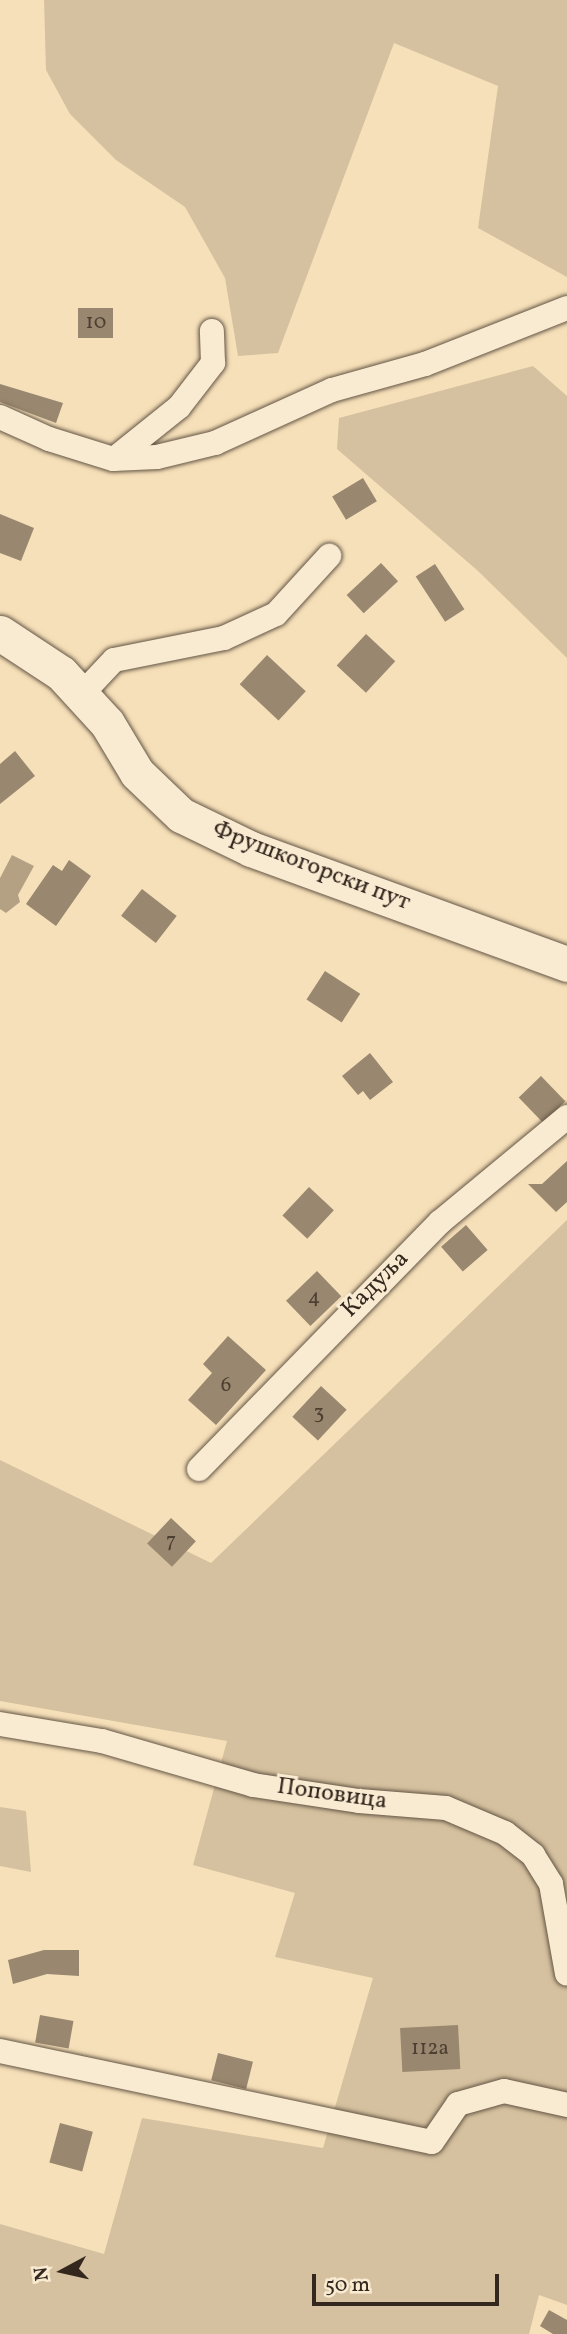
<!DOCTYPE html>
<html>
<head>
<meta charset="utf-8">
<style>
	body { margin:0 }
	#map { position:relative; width:567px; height:2334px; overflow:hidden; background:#f6e0b9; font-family:Vollkorn,serif }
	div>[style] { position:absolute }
	.green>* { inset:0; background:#d5c19f }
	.water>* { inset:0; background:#b4a184 }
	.building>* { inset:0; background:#99876f; transform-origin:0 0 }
	.roads { filter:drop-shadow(0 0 2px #645545) drop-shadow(0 0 2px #645545) }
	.street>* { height:24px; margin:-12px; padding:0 12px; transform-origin:12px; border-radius:12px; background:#f9ebd2 }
	.secondary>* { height:35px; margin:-17.5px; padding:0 17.5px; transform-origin:17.5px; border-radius:17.5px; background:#f9ebd2 }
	span { translate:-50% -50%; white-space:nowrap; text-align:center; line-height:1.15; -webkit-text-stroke:6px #f9ebd2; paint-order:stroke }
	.number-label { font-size:21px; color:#4d3f32 }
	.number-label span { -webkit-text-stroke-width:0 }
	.street-label { font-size:24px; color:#34271e }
	.north { position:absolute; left:28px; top:2236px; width:70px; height:70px; -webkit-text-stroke:5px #f9ebd2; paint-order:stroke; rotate:262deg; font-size:19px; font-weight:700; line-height:28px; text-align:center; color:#34271e }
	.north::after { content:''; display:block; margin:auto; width:24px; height:32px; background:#34271e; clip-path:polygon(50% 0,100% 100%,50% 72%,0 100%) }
	.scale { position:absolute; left:312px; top:2274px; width:187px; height:32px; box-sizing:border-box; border:4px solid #34271e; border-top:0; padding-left:9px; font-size:21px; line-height:24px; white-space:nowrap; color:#34271e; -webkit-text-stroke:5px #f9ebd2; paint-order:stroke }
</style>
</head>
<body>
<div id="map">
	<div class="green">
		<div style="clip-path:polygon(44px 0,567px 0,567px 277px,478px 228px,498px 86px,394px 43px,278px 353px,238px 356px,225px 278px,185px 207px,116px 160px,70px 114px,46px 70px)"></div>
		<div style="clip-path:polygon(533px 366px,567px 396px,567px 658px,478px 571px,337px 449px,339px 418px)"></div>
		<div style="clip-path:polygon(567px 1220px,567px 2305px,539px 2295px,529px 2334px,0 2334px,0 2224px,104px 2254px,142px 2118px,323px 2148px,373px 1978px,275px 1957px,295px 1893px,193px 1865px,227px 1741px,0 1701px,0 1460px,211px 1563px)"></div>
		<div style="clip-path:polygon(0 1807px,26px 1811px,31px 1872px,0 1866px)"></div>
	</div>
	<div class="water">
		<div style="clip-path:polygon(12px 855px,34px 866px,18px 895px,20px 902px,6px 913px,0 909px,0 878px)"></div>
	</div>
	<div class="building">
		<div style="left:78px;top:308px;width:35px;height:30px"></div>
		<div style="clip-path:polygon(0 384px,63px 403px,56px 423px,0 402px)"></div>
		<div style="left:363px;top:478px;width:27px;height:36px;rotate:59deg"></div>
		<div style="clip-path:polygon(0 514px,34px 528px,21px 561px,0 553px)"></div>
		<div style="left:381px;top:563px;width:25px;height:47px;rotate:47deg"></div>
		<div style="left:435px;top:564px;width:54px;height:23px;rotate:57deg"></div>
		<div style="left:366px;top:634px;width:40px;height:43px;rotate:43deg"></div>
		<div style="left:267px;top:655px;width:53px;height:40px;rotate:43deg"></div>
		<div style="clip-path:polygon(15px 751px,35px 776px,0 804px,0 764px)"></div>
		<div style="clip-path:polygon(69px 860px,91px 876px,56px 926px,26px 904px,53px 865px,62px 871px)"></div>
		<div style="left:142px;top:889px;width:44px;height:34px;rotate:38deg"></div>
		<div style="left:325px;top:971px;width:42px;height:34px;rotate:33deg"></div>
		<div style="clip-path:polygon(370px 1053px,393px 1082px,370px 1100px,363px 1091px,358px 1095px,342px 1076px)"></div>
		<div style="left:541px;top:1076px;width:35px;height:31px;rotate:46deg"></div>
		<div style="clip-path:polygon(567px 1161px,567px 1202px,556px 1212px,528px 1184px,542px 1184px)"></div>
		<div style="left:309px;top:1187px;width:34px;height:39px;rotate:43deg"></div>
		<div style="left:466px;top:1225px;width:33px;height:33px;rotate:49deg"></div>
		<div style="left:317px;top:1271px;width:35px;height:43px;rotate:46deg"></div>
		<div style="clip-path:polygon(228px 1336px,266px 1370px,216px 1425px,188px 1400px,212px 1373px,203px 1364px)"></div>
		<div style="left:321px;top:1386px;width:35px;height:42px;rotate:43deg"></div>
		<div style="left:171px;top:1518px;width:34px;height:35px;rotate:43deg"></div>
		<div style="clip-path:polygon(44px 1950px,79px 1950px,79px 1976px,47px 1974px,13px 1984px,8px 1960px)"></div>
		<div style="left:40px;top:2015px;width:34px;height:28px;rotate:10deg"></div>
		<div style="left:458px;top:2025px;width:44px;height:58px;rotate:87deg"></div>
		<div style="left:218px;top:2053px;width:36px;height:28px;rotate:14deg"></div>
		<div style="left:60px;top:2123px;width:34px;height:41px;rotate:15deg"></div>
		<div style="clip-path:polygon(549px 2310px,567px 2320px,567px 2334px,553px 2334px,540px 2326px)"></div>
	</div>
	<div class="roads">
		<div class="street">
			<div style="left:0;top:417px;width:54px;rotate:24.2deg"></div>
			<div style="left:49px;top:439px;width:67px;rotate:17.4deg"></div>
			<div style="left:113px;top:459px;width:44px;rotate:-2.6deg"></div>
			<div style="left:157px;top:457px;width:60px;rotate:-13.6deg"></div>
			<div style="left:215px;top:443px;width:128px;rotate:-24.4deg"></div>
			<div style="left:332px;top:390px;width:97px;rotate:-15.6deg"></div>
			<div style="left:425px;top:364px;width:153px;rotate:-21.5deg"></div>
			<div style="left:114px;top:459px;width:83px;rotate:-38.7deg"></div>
			<div style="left:179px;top:407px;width:56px;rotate:-52.3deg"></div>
			<div style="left:213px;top:363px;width:32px;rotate:-92deg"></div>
			<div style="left:81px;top:695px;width:48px;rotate:-46.7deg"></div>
			<div style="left:114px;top:660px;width:112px;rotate:-11.3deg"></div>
			<div style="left:224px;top:638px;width:57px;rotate:-24.8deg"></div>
			<div style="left:276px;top:614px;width:79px;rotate:-47.6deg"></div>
			<div style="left:199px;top:1469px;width:345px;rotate:-45.7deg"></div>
			<div style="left:440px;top:1222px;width:165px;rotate:-39.6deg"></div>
			<div style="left:0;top:1724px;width:103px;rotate:9.5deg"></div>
			<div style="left:102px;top:1741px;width:157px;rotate:16.2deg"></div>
			<div style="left:253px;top:1785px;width:107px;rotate:8.6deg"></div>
			<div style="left:359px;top:1801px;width:87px;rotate:4.6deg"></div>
			<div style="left:446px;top:1808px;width:64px;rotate:23deg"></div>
			<div style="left:505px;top:1833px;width:36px;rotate:38deg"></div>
			<div style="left:533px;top:1855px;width:34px;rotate:58deg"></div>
			<div style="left:551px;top:1884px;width:91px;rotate:79.9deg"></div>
			<div style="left:0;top:2051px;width:441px;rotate:11.9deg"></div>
			<div style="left:432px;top:2142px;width:46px;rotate:-55.6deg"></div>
			<div style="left:458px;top:2104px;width:48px;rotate:-15.8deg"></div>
			<div style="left:504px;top:2091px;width:65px;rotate:12.5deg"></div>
		</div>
		<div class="secondary">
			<div style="left:0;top:633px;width:73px;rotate:33.3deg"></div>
			<div style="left:61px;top:673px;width:68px;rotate:47.4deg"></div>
			<div style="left:107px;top:723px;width:58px;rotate:59deg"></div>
			<div style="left:137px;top:773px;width:61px;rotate:43.7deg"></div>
			<div style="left:181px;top:815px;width:78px;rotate:25.9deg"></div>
			<div style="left:251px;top:849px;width:336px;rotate:20deg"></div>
		</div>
	</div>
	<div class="number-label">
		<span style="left:96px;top:323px">10</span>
		<span style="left:314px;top:1298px">4</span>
		<span style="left:226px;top:1386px">6</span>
		<span style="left:319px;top:1413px">3</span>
		<span style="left:171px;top:1542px">7</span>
		<span style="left:430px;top:2049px">112a</span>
	</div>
	<div class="street-label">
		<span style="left:311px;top:867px;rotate:21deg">Фрушкогорски пут</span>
		<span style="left:376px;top:1285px;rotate:-45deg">Кадуља</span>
		<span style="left:332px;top:1795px;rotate:8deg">Поповица</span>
	</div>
	<div class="north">N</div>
	<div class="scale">50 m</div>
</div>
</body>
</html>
